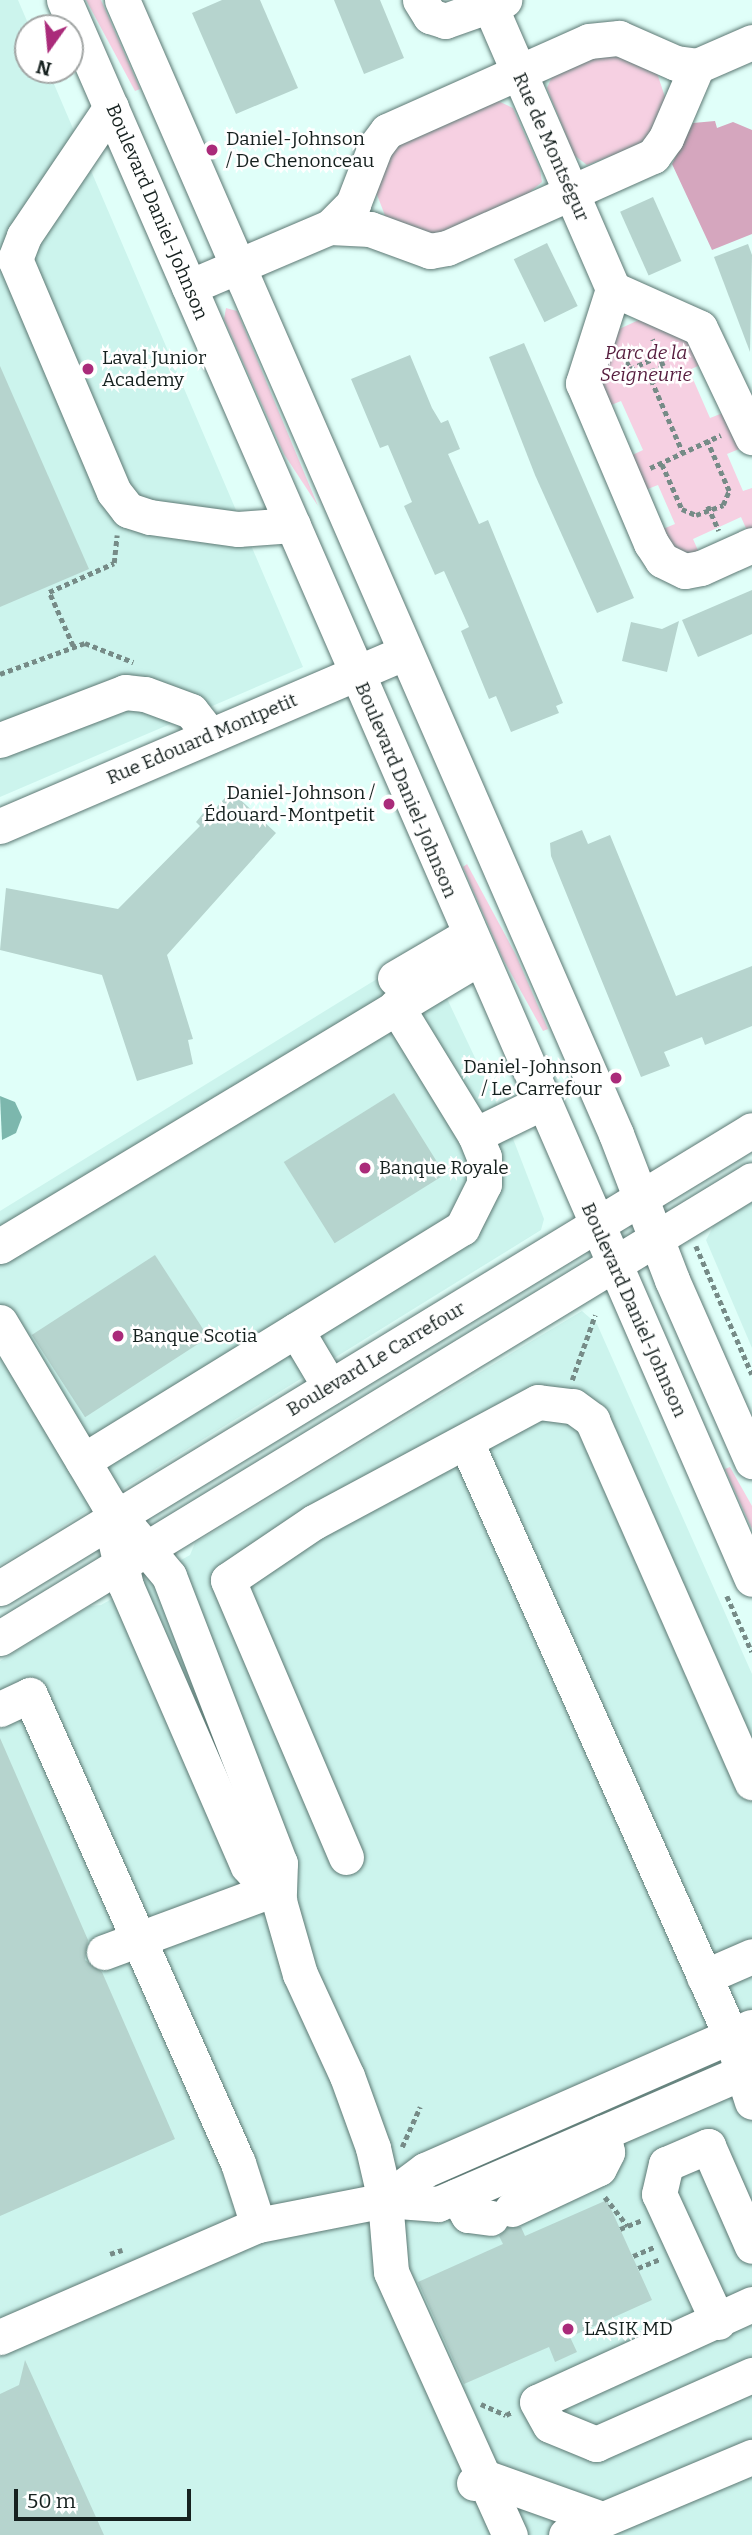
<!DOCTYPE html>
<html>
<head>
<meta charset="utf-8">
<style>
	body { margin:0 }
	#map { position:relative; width:752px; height:2535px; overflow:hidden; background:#e0fff9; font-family:Bitter,serif }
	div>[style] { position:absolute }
	.built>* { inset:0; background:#ccf4ed }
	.green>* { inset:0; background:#f6d0e2 }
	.forest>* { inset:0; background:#d5a6be }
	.water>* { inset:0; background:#7cb7ad }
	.building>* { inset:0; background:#b6d4ce; transform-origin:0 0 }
	.path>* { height:4.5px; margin-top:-2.25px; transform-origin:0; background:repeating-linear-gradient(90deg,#768b87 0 5px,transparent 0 8.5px) }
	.roads { filter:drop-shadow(0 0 2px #5d7974) drop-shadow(0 0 2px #5d7974) }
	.minor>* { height:35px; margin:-17.5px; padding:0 17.5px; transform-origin:17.5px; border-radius:17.5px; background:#fff }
	.dots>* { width:19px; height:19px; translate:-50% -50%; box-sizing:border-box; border:4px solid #fff; border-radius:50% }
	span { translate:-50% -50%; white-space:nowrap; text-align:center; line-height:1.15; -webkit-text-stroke:5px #fff; paint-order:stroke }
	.poi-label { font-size:19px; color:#16211f }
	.left { translate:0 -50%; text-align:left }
	.right { translate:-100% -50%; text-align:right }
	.street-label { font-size:19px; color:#16211f }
	.park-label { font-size:19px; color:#561d3e; font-style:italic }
	.north { position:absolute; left:14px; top:14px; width:70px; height:70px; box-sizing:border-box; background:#fff; border:2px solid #a2a6a5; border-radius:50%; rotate:195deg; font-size:19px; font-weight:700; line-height:28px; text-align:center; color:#16211f }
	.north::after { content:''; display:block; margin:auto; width:24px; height:32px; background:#aa2b7a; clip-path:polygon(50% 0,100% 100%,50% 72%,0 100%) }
	.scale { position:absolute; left:14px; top:2489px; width:177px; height:32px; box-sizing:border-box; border:4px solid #16211f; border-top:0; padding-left:9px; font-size:21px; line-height:24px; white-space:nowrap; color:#16211f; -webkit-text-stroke:5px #fff; paint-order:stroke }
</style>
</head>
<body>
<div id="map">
	<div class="built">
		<div style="clip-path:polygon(0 0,18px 0,30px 28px,28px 70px,48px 70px,303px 667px,0 797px)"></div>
		<div style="clip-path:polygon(424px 950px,512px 1136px,544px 1219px,541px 1230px,0 1565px,0 1211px)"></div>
		<div style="clip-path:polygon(752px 1202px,752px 1348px,706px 1240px,714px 1225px)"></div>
		<div style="clip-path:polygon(582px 1311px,597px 1324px,752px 1674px,752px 2535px,0 2535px,0 1661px,90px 1606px,101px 1605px,190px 1555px,195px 1543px)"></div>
	</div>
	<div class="green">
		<div style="clip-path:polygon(86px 0,101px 0,140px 89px,135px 91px)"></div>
		<div style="clip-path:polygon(606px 48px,656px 70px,666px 100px,651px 141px,587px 165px,574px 155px,547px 88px,555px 70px)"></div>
		<div style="clip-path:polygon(498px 101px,513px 108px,540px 169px,542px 182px,531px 191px,533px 196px,435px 238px,386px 218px,374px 187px,391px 144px)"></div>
		<div style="clip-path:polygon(226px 308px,237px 311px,318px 506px,284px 454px,224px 319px)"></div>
		<div style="clip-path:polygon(643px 318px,689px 333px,707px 362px,689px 370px,710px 418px,728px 411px,744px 447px,727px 454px,743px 491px,752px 488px,752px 533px,749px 535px,741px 517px,693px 539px,700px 555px,678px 556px,658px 531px,675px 524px,658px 485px,640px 492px,626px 458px,643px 450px,621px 401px,604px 408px,595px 374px,615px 331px)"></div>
		<div style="clip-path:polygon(467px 864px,516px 955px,548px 1029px,543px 1031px,503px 959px,463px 867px)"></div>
		<div style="clip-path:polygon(730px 1467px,752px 1506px,752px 1529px,725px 1469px)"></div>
	</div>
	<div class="forest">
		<div style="clip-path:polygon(715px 121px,717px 128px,733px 122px,752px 130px,752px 234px,712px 250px,672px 164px,693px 123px)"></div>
	</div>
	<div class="water">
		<div style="clip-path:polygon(0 1096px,15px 1102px,22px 1117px,16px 1133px,2px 1140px)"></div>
	</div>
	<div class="building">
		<div style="clip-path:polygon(222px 0,260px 0,298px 88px,236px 114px,192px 13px)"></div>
		<div style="clip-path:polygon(334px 0,380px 0,404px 58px,364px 74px)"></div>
		<div style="left:653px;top:197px;width:70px;height:36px;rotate:66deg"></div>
		<div style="left:547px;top:243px;width:70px;height:37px;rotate:64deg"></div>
		<div style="clip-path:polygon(748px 244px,752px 255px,750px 352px,714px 257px)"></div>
		<div style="clip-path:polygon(524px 343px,634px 598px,597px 613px,535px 475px,489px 357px)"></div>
		<div style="clip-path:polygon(410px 355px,432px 408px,441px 423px,448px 420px,460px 449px,448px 454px,479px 524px,488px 520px,563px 703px,556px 706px,559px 713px,511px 732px,496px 696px,489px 699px,461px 631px,469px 627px,444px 571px,435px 575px,404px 506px,412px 502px,388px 445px,380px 448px,351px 379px)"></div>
		<div style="clip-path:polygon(0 366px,89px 569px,0 607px)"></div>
		<div style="clip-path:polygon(752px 590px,752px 634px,698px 657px,682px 620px)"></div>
		<div style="clip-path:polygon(679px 621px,667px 672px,622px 661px,631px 622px,662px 629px)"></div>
		<div style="clip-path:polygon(231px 791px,276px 833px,167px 955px,193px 1039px,188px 1040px,193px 1064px,137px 1081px,102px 975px,0 950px,6px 888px,118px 909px,200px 826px,196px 822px,210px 805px,215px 809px)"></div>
		<div style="clip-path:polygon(582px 830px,588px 844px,610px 835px,676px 996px,752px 966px,752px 1026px,705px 1045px,702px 1037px,664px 1052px,670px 1066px,641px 1077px,551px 856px,550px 843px)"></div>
		<div style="left:394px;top:1093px;width:96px;height:130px;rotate:58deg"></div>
		<div style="left:155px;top:1255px;width:98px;height:147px;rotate:57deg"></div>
		<div style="clip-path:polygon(0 1738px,88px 1940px,85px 1960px,102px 1972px,175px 2139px,0 2216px)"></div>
		<div style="clip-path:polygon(607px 2200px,652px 2300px,570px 2337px,577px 2352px,555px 2362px,549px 2347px,464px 2384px,418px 2282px,503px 2244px,499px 2236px,508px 2228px,521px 2227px,525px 2236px)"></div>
		<div style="clip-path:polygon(25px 2360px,104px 2535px,0 2535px,0 2394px,19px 2385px)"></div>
	</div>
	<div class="path">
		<div style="left:623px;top:353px;width:17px;rotate:66deg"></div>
		<div style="left:630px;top:369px;width:32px;rotate:-24deg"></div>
		<div style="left:659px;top:356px;width:18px;rotate:-112deg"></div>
		<div style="left:630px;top:369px;width:10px;rotate:61deg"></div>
		<div style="left:635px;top:378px;width:30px;rotate:-23deg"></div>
		<div style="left:663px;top:366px;width:11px;rotate:-112deg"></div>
		<div style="left:648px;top:372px;width:88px;rotate:66.6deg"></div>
		<div style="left:662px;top:464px;width:49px;rotate:66deg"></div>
		<div style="left:682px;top:509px;width:15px;rotate:23deg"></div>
		<div style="left:696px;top:515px;width:29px;rotate:-20deg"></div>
		<div style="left:723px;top:505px;width:15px;rotate:-67deg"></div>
		<div style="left:729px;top:491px;width:55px;rotate:-113.7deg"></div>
		<div style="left:650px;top:468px;width:78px;rotate:-24.9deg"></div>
		<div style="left:708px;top:506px;width:27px;rotate:66deg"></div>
		<div style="left:73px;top:646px;width:59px;rotate:-114deg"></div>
		<div style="left:49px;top:592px;width:71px;rotate:-24deg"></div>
		<div style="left:114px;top:563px;width:28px;rotate:-84deg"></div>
		<div style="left:0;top:674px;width:90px;rotate:-20deg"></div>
		<div style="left:85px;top:643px;width:52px;rotate:21.6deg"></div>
		<div style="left:696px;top:1246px;width:140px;rotate:66.4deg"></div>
		<div style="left:572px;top:1380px;width:69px;rotate:-70.5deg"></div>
		<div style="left:727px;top:1596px;width:61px;rotate:65.9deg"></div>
		<div style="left:402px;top:2147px;width:44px;rotate:-65.8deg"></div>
		<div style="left:605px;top:2197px;width:37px;rotate:52deg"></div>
		<div style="left:620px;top:2229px;width:24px;rotate:-22deg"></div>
		<div style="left:110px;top:2254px;width:13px;rotate:-18deg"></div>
		<div style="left:633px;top:2256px;width:23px;rotate:-23deg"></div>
		<div style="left:638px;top:2268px;width:24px;rotate:-22deg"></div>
		<div style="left:481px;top:2404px;width:27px;rotate:24deg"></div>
		<div style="left:506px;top:2415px;width:7px;rotate:-27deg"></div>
	</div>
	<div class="roads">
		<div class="minor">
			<div style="left:64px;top:0;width:1722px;rotate:66.46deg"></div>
			<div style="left:122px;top:0;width:1237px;rotate:66.46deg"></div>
			<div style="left:616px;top:1134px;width:156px;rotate:69deg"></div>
			<div style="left:672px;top:1280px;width:198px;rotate:66.2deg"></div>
			<div style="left:420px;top:0;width:19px;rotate:58deg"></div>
			<div style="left:430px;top:16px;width:16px;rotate:18deg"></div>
			<div style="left:445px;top:21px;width:63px;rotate:-19.6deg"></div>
			<div style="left:490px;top:6px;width:309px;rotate:66.5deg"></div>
			<div style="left:613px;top:289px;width:99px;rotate:107.7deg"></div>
			<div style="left:583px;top:383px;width:174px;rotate:67deg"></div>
			<div style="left:651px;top:543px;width:20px;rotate:57deg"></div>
			<div style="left:662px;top:560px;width:25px;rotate:26deg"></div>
			<div style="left:685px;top:571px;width:16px;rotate:-11deg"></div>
			<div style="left:701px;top:568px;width:56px;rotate:-24.3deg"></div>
			<div style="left:111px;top:107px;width:156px;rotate:124deg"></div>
			<div style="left:24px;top:236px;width:25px;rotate:111deg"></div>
			<div style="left:15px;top:259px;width:253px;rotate:67deg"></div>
			<div style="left:114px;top:492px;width:23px;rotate:52deg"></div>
			<div style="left:128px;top:510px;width:23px;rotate:18deg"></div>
			<div style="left:150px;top:517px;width:89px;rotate:7.8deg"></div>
			<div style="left:238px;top:529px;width:55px;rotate:-4.2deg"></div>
			<div style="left:330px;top:227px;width:40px;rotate:2.9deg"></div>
			<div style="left:370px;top:229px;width:64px;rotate:20.1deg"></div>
			<div style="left:430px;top:251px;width:17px;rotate:-10deg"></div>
			<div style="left:447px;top:248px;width:226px;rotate:-24.1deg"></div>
			<div style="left:653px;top:156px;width:22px;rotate:-54deg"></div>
			<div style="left:666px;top:138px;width:78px;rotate:-66.7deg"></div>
			<div style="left:189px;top:287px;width:153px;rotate:-23.1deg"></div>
			<div style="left:330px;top:227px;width:33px;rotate:-45deg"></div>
			<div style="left:353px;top:204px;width:61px;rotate:-68.9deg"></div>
			<div style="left:375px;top:147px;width:20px;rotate:-53deg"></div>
			<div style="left:387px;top:131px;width:221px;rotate:-24deg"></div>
			<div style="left:589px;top:41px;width:30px;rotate:-6deg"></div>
			<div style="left:619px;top:38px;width:62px;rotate:23.7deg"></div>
			<div style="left:676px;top:63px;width:21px;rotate:8deg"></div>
			<div style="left:697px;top:66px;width:60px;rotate:-23.6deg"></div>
			<div style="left:613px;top:289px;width:95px;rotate:24.1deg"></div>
			<div style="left:700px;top:328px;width:121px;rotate:64.5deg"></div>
			<div style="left:0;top:740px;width:134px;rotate:-21deg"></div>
			<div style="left:125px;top:692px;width:20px;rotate:6deg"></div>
			<div style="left:145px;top:694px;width:49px;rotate:20.3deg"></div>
			<div style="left:191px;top:711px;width:31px;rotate:52deg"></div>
			<div style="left:0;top:826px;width:441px;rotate:-23.2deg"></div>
			<div style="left:395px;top:978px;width:86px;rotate:-30.2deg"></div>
			<div style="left:396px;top:1006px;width:151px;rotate:58.5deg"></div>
			<div style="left:0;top:1246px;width:560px;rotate:-31.05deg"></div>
			<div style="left:0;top:1322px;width:211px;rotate:59.2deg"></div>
			<div style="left:108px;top:1503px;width:95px;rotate:50.1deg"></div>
			<div style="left:169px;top:1576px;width:308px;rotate:68.9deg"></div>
			<div style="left:280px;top:1863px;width:38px;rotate:92deg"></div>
			<div style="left:279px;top:1901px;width:76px;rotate:74deg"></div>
			<div style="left:300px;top:1974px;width:112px;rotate:65.3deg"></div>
			<div style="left:347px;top:2076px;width:77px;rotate:70.1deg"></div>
			<div style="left:373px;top:2148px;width:53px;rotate:77deg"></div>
			<div style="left:385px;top:2200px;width:72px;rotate:85.2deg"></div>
			<div style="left:391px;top:2272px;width:289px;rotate:65.7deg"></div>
			<div style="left:296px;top:1330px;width:66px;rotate:59.2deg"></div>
			<div style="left:466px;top:1442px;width:650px;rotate:65.96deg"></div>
			<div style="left:731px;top:2036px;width:69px;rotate:72.3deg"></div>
			<div style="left:83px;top:1461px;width:445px;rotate:-31.6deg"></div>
			<div style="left:462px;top:1228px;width:49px;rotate:-63.4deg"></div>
			<div style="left:484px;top:1184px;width:27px;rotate:-90deg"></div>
			<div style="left:484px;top:1157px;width:24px;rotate:-112deg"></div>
			<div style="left:475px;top:1135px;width:76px;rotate:-25.9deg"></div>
			<div style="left:116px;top:1544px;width:43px;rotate:76.6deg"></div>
			<div style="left:126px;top:1586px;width:305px;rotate:66.5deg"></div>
			<div style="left:248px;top:1866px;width:47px;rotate:48.5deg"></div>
			<div style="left:0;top:1588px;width:880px;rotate:-31.34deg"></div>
			<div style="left:0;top:1638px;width:880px;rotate:-31.34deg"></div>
			<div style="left:0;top:1709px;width:33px;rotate:-25deg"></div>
			<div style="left:30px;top:1695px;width:512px;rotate:66.04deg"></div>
			<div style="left:238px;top:2163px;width:65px;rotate:72.1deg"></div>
			<div style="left:346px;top:1857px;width:301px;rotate:-113.1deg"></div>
			<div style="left:228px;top:1580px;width:104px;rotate:-34deg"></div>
			<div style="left:314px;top:1522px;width:254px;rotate:-28.2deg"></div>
			<div style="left:538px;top:1402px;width:35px;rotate:7deg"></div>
			<div style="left:573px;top:1406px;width:24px;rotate:36deg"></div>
			<div style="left:592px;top:1420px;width:396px;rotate:66.2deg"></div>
			<div style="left:104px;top:1952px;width:176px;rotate:-20.3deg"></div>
			<div style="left:704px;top:1977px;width:52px;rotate:-23.6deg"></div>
			<div style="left:457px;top:2196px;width:22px;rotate:60deg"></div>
			<div style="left:468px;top:2215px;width:23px;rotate:7deg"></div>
			<div style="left:385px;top:2200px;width:50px;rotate:-36.9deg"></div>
			<div style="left:425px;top:2170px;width:356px;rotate:-23.7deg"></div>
			<div style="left:512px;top:2209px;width:96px;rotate:-25.2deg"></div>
			<div style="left:599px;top:2168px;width:18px;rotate:-63deg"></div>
			<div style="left:607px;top:2152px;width:20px;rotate:-101deg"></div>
			<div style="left:752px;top:2304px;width:236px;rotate:155.5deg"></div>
			<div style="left:537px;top:2402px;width:26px;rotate:61deg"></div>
			<div style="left:550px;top:2425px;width:50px;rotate:22.4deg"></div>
			<div style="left:596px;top:2444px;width:171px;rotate:-23.9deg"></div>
			<div style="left:718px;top:2322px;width:141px;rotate:-114.7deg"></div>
			<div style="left:659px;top:2194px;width:31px;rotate:-77deg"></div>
			<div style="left:666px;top:2164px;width:46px;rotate:-23.2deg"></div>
			<div style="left:708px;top:2146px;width:109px;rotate:66.3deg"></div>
			<div style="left:0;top:2337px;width:281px;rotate:-23.5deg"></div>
			<div style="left:258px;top:2225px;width:129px;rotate:-11.1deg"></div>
			<div style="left:385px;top:2200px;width:53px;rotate:4.3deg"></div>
			<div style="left:438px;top:2204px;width:342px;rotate:-23.4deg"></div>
			<div style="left:474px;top:2483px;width:14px;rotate:-21deg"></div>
			<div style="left:487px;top:2478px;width:122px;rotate:19.6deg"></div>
			<div style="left:566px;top:2535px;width:202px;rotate:-22.8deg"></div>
		</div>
	</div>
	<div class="dots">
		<div style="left:212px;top:150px;background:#aa2b7a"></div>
		<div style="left:88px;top:369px;background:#aa2b7a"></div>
		<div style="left:389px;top:804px;background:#aa2b7a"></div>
		<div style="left:616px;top:1078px;background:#aa2b7a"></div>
		<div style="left:365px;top:1168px;background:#aa2b7a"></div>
		<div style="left:118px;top:1336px;background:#aa2b7a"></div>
		<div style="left:568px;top:2329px;background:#aa2b7a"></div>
	</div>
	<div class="poi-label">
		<span class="left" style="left:226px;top:150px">Daniel-Johnson<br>/ De Chenonceau</span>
		<span class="left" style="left:102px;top:369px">Laval Junior<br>Academy</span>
		<span class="right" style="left:375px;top:804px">Daniel-Johnson /<br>Édouard-Montpetit</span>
		<span class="right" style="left:602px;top:1078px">Daniel-Johnson<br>/ Le Carrefour</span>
		<span class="left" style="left:379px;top:1168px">Banque Royale</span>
		<span class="left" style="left:132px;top:1336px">Banque Scotia</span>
		<span class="left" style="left:584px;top:2329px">LASIK MD</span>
	</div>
	<div class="street-label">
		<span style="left:551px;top:147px;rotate:66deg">Rue de Montségur</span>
		<span style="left:157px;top:212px;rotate:67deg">Boulevard Daniel-Johnson</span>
		<span style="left:202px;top:739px;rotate:-23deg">Rue Edouard Montpetit</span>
		<span style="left:406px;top:790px;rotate:67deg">Boulevard Daniel-Johnson</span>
		<span style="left:634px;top:1310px;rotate:66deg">Boulevard Daniel-Johnson</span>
		<span style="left:376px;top:1359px;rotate:-31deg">Boulevard Le Carrefour</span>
	</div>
	<div class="park-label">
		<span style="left:646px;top:364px">Parc de la<br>Seigneurie</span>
	</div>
	<div class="north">N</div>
	<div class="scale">50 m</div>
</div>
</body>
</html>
